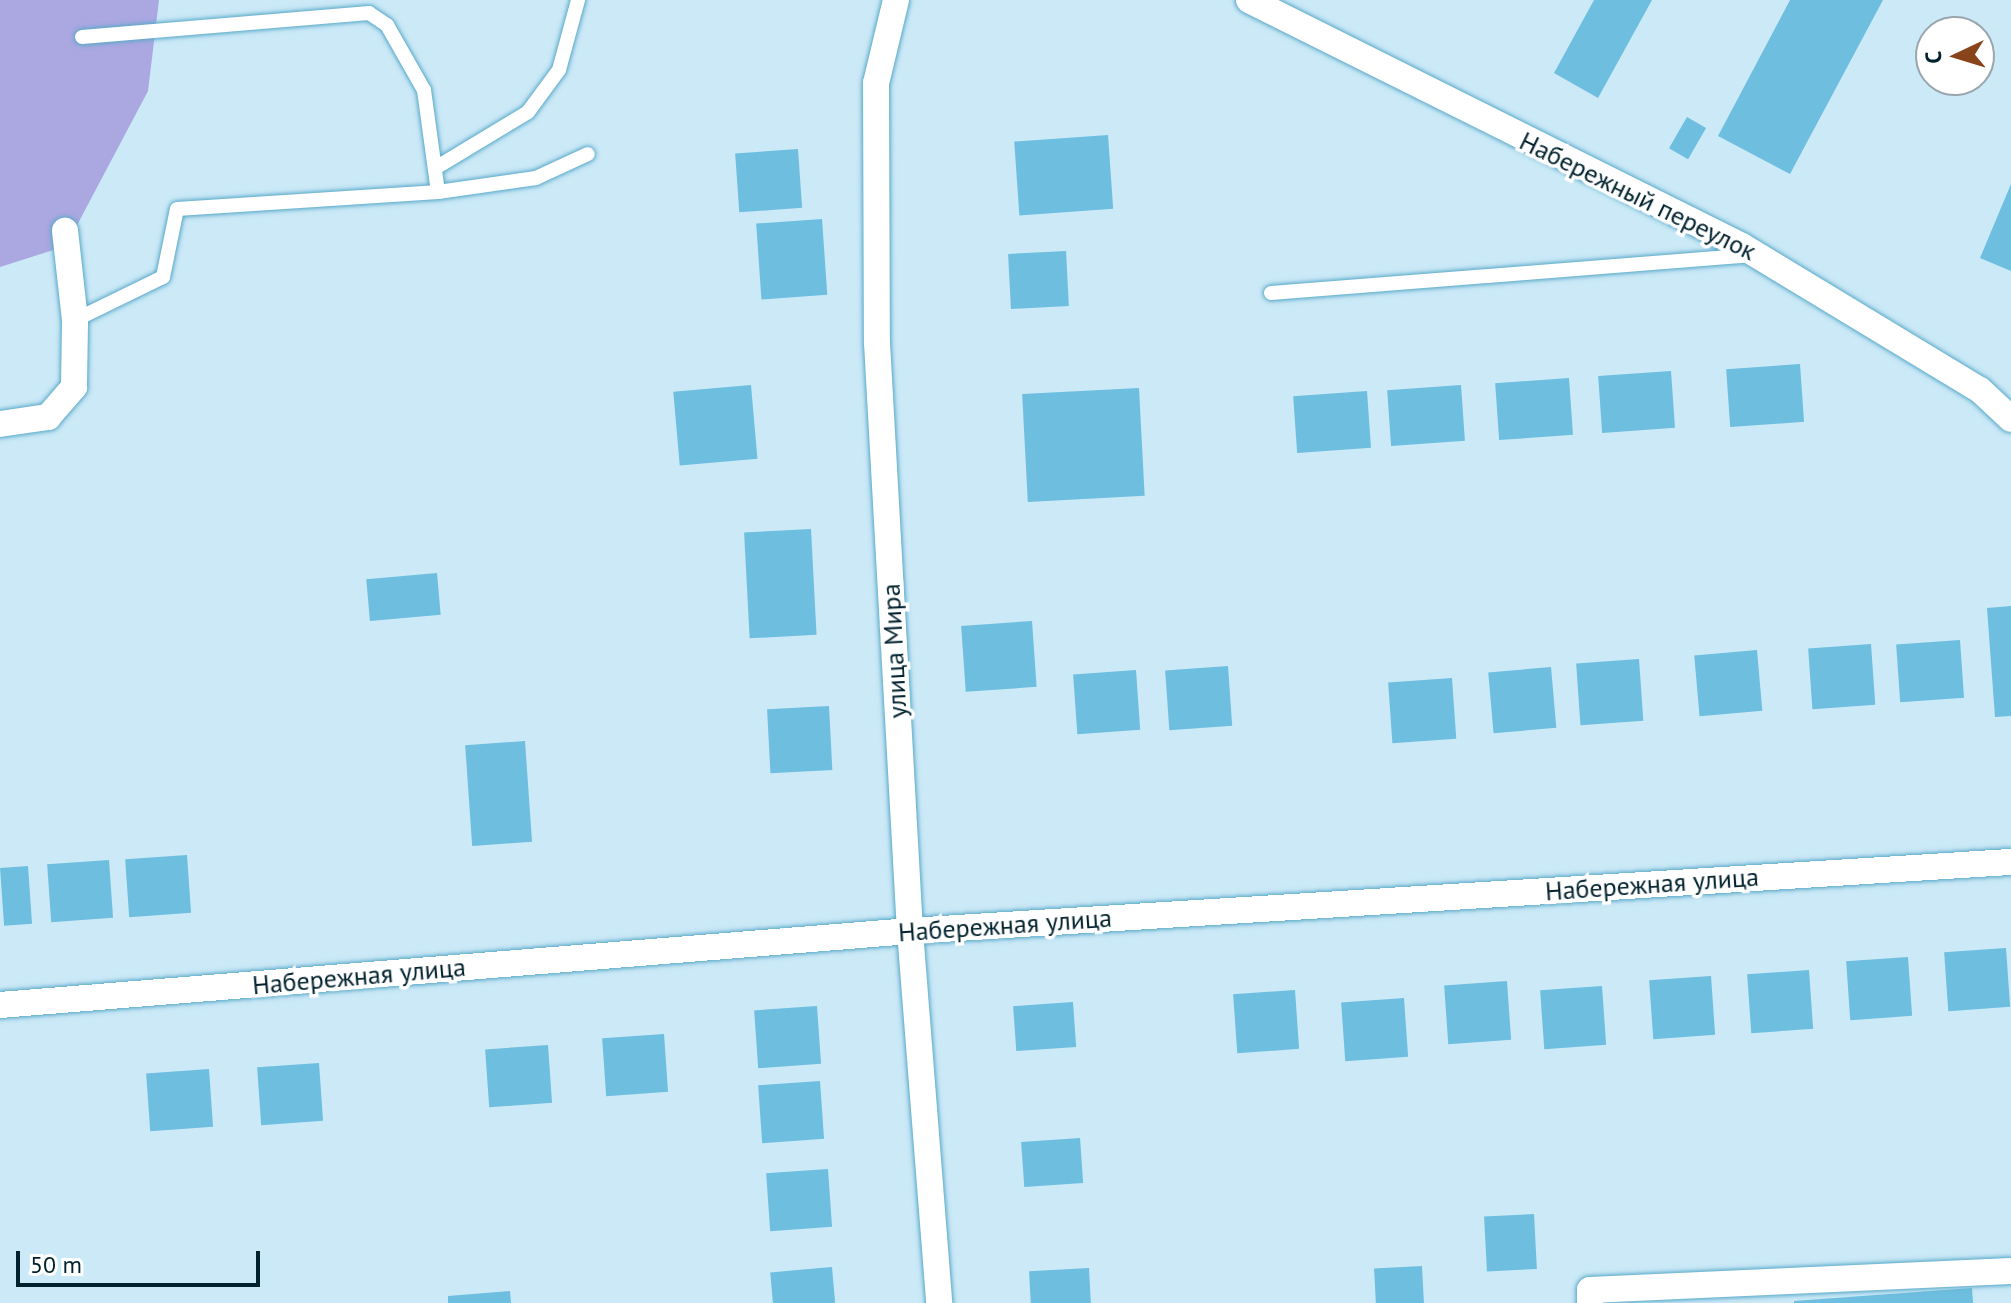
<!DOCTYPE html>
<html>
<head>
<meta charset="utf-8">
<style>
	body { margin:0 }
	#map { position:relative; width:2011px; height:1303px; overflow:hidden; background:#cbe9f7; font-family:"PT Sans",sans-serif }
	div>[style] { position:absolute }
	.forest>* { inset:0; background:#aba7e1 }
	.building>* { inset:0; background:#6ebedf; transform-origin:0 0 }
	.roads { filter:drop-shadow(0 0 2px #59a9c9) drop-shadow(0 0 2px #59a9c9) }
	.lane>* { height:14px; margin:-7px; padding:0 7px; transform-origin:7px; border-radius:7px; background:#fff }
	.street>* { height:26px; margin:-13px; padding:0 13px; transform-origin:13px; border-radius:13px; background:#fff }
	span { translate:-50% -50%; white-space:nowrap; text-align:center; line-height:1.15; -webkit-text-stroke:7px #fff; paint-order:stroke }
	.street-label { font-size:26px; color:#00212d }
	.north { position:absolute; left:1915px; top:16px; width:80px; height:80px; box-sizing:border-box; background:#fff; border:2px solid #99a6ab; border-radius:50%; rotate:266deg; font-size:22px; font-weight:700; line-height:32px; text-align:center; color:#00212d }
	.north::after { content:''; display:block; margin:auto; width:28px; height:36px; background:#89441c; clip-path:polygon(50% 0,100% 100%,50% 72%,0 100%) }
	.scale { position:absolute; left:16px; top:1251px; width:244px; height:36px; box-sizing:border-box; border:4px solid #00212d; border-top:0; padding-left:10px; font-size:24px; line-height:28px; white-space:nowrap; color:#00212d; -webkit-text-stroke:6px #fff; paint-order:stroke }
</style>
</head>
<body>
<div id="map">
	<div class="forest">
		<div style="clip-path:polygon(0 0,159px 0,148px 91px,66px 246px,0 267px)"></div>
	</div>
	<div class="building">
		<div style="clip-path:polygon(1594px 0,1652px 0,1598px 98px,1554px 73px)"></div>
		<div style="clip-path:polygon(1790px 0,1883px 0,1790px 174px,1718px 136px)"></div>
		<div style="left:1687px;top:117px;width:22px;height:36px;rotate:30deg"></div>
		<div style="left:1108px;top:135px;width:74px;height:94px;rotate:86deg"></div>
		<div style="left:798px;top:149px;width:59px;height:63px;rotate:86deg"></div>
		<div style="clip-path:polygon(2011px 184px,2011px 271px,1980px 258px)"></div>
		<div style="left:822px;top:219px;width:76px;height:66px;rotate:86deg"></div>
		<div style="left:1066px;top:251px;width:55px;height:58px;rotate:87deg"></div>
		<div style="left:1800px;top:364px;width:58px;height:74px;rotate:86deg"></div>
		<div style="left:1671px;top:371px;width:57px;height:73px;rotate:86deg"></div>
		<div style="left:1569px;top:378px;width:57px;height:74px;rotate:86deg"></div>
		<div style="left:751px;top:385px;width:74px;height:78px;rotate:85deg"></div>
		<div style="left:1461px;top:385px;width:56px;height:74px;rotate:86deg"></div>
		<div style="left:1139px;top:388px;width:108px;height:117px;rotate:87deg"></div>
		<div style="left:1367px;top:391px;width:57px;height:74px;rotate:86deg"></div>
		<div style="left:811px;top:529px;width:106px;height:67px;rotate:87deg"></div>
		<div style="left:437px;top:573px;width:42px;height:71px;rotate:85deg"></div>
		<div style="clip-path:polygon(2011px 606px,2011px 716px,1995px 717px,1987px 608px)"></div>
		<div style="left:1032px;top:621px;width:66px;height:71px;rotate:86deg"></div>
		<div style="left:1960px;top:640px;width:58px;height:64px;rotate:86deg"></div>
		<div style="left:1871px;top:644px;width:61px;height:63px;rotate:86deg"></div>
		<div style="left:1757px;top:650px;width:61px;height:63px;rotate:85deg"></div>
		<div style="left:1639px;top:659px;width:62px;height:63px;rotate:86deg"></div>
		<div style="left:1228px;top:666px;width:60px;height:63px;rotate:86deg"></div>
		<div style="left:1551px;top:667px;width:61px;height:63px;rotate:85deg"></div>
		<div style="left:1136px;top:670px;width:60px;height:63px;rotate:86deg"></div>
		<div style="left:1452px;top:678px;width:61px;height:64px;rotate:86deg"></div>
		<div style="left:829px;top:706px;width:64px;height:62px;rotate:87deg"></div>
		<div style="left:525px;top:741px;width:101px;height:60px;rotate:86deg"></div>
		<div style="left:187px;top:855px;width:58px;height:62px;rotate:86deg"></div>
		<div style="left:109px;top:860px;width:58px;height:62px;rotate:86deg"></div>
		<div style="left:28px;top:866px;width:58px;height:28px;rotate:86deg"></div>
		<div style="left:2006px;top:948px;width:59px;height:62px;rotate:86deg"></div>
		<div style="left:1908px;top:957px;width:59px;height:62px;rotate:86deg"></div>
		<div style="left:1809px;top:970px;width:59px;height:62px;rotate:86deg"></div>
		<div style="left:1711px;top:976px;width:59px;height:62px;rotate:86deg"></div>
		<div style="left:1507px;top:981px;width:59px;height:63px;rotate:86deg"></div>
		<div style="left:1602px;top:986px;width:59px;height:62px;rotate:86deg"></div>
		<div style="left:1295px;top:990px;width:59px;height:62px;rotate:86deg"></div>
		<div style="left:1404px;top:998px;width:59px;height:63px;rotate:86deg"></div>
		<div style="left:1073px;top:1002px;width:45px;height:60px;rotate:86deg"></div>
		<div style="left:817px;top:1006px;width:58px;height:63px;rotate:86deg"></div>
		<div style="left:664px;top:1034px;width:58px;height:62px;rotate:86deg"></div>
		<div style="left:548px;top:1045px;width:58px;height:63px;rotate:86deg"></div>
		<div style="left:319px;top:1063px;width:58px;height:62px;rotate:86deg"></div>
		<div style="left:209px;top:1069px;width:58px;height:63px;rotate:86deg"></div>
		<div style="left:820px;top:1081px;width:58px;height:62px;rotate:86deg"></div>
		<div style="left:1080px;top:1138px;width:45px;height:59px;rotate:86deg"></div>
		<div style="left:828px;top:1169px;width:58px;height:62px;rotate:86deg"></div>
		<div style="left:1534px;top:1214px;width:55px;height:50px;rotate:87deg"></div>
		<div style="left:1422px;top:1266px;width:37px;height:48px;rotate:87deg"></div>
		<div style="left:832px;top:1267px;width:36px;height:62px;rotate:85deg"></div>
		<div style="left:1089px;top:1268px;width:35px;height:60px;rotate:87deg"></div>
		<div style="clip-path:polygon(1972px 1288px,1973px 1303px,1794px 1303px,1794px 1301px)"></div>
		<div style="clip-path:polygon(510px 1291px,511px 1303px,448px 1303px,448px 1296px)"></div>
	</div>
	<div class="roads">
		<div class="lane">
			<div style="left:82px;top:37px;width:288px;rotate:-4.8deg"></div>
			<div style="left:369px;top:13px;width:22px;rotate:34deg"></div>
			<div style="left:387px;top:25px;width:75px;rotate:60.4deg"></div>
			<div style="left:424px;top:90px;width:103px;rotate:82.2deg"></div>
			<div style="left:437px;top:167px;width:106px;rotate:-31.1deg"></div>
			<div style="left:528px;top:112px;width:52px;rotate:-53.6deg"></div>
			<div style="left:559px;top:70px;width:73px;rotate:-74.8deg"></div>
			<div style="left:1271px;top:293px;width:483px;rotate:-4.5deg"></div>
			<div style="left:75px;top:320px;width:98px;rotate:-26deg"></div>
			<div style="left:163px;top:277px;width:69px;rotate:-78.4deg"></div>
			<div style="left:177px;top:209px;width:262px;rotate:-3.7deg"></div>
			<div style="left:438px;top:192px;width:99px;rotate:-8.1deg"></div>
			<div style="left:536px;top:178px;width:57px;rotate:-24.8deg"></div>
		</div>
		<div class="street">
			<div style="left:896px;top:0;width:85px;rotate:103.5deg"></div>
			<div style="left:876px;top:83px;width:260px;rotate:89.8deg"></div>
			<div style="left:877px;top:343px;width:589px;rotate:86.79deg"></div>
			<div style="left:910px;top:931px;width:373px;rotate:85.5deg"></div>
			<div style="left:1249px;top:0;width:551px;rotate:26.52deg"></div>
			<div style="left:1742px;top:246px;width:278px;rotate:31.2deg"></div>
			<div style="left:1980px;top:390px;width:42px;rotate:43.1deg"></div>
			<div style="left:0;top:424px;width:49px;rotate:-8.3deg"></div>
			<div style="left:48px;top:417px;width:40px;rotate:-49deg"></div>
			<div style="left:74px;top:387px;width:67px;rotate:-89.1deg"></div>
			<div style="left:75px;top:320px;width:90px;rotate:-96.4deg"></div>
			<div style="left:0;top:1005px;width:913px;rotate:-4.65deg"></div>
			<div style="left:910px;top:931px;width:1103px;rotate:-3.59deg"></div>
			<div style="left:1590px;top:1303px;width:13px;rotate:-90deg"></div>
			<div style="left:1590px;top:1290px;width:421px;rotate:-2.6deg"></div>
		</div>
	</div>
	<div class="street-label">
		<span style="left:1638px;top:196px;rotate:26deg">Набережный переулок</span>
		<span style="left:894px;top:651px;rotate:-93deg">улица Мира</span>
		<span style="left:1652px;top:884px;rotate:-4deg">Набережная улица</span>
		<span style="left:1005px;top:925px;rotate:-4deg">Набережная улица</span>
		<span style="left:359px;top:976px;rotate:-5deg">Набережная улица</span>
	</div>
	<div class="north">С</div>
	<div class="scale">50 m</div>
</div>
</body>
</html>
